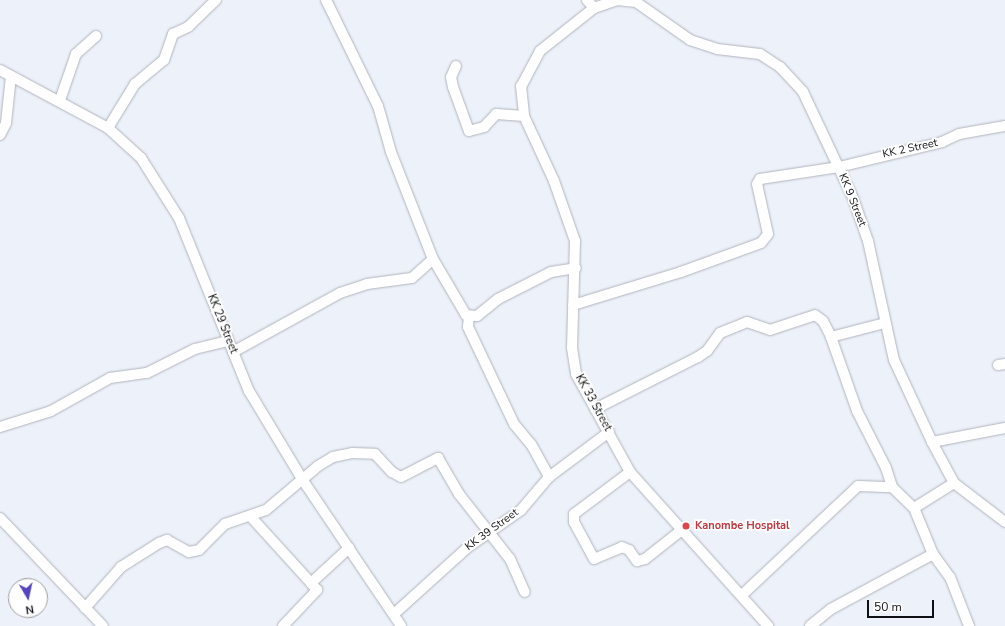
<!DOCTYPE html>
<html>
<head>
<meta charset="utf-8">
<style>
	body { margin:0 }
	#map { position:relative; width:1005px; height:626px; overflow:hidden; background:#edf1fa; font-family:"Nunito Sans",sans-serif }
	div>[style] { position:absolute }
	.roads { filter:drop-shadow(0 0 1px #b0b4bc) drop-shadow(0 0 1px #b0b4bc) }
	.street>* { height:10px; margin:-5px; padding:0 5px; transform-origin:5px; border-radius:5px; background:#fff }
	.dots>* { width:11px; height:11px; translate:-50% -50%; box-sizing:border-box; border:2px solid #fff; border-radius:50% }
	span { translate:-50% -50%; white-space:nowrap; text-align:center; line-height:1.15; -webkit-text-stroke:3.5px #fff; paint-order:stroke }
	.street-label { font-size:11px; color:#0f1013 }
	.health-label { font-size:11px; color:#be3a42; font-weight:700 }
	.left { translate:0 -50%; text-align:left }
	.north { position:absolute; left:8px; top:578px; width:40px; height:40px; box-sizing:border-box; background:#fff; border:1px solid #9f9fa1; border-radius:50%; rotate:171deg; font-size:11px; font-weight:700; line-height:16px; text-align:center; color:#0f1013 }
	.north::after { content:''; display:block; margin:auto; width:14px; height:18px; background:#5445bc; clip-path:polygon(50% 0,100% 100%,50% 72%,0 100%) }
	.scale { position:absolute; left:867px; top:600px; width:67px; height:18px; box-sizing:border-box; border:2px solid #0f1013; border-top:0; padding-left:5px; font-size:12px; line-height:14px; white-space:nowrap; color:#0f1013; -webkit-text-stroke:3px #fff; paint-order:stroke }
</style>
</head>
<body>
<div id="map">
	<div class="roads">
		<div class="street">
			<div style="left:326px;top:0;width:118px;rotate:63.9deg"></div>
			<div style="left:378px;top:106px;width:48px;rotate:74.2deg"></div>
			<div style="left:391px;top:152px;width:115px;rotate:68.6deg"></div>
			<div style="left:433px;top:259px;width:65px;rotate:59.5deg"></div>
			<div style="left:466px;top:315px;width:11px;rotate:5deg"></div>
			<div style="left:477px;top:316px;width:27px;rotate:-39deg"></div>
			<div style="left:498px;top:299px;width:59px;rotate:-27deg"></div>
			<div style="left:551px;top:272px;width:25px;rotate:-9deg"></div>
			<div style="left:587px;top:0;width:11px;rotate:49deg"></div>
			<div style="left:594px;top:8px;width:24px;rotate:-19deg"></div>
			<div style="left:617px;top:0;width:19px;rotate:6deg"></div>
			<div style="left:636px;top:2px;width:66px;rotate:35.1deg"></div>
			<div style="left:690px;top:40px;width:28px;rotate:18deg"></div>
			<div style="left:717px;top:49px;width:43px;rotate:6.6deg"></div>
			<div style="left:760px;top:54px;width:24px;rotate:33deg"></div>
			<div style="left:780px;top:67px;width:34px;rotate:47deg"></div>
			<div style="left:803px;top:92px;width:117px;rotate:64.7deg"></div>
			<div style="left:853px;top:198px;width:46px;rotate:70.8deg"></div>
			<div style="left:868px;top:241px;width:122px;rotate:77.7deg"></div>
			<div style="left:894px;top:360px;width:90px;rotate:65.1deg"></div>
			<div style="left:932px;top:442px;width:47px;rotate:61.8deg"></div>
			<div style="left:954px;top:483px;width:64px;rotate:37.4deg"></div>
			<div style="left:594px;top:8px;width:69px;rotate:141.5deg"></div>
			<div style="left:540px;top:51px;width:40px;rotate:118deg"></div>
			<div style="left:521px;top:86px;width:30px;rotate:84deg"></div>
			<div style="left:524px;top:116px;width:72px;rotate:65.2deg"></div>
			<div style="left:554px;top:181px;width:64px;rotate:70.7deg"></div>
			<div style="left:575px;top:241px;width:107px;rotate:91.6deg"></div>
			<div style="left:572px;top:348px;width:26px;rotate:81deg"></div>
			<div style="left:576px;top:374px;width:112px;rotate:61.1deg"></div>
			<div style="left:630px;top:472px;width:207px;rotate:48.1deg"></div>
			<div style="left:456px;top:66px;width:12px;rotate:114deg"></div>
			<div style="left:451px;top:77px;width:10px;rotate:79deg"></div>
			<div style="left:453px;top:87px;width:47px;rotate:70deg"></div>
			<div style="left:469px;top:131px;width:16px;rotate:-15deg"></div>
			<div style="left:484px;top:127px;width:18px;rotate:-47deg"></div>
			<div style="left:496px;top:114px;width:28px;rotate:4deg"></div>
			<div style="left:0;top:70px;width:123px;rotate:28.2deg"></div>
			<div style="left:108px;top:128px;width:45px;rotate:42.3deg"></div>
			<div style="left:141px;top:158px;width:71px;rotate:57.7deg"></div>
			<div style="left:179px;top:218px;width:187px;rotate:68deg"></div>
			<div style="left:249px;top:391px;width:103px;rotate:58.9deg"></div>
			<div style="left:302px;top:479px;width:177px;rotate:56deg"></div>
			<div style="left:60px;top:100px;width:49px;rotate:-70.8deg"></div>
			<div style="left:76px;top:54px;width:27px;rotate:-42deg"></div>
			<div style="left:108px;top:128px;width:52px;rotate:-58.5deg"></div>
			<div style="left:135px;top:84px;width:38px;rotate:-40deg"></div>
			<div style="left:164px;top:60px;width:28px;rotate:-71deg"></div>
			<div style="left:173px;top:34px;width:17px;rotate:-25deg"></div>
			<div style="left:188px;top:27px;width:39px;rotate:-44deg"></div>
			<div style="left:0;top:135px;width:13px;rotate:-63deg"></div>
			<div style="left:6px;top:123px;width:47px;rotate:-83.9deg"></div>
			<div style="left:573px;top:305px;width:113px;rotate:-17deg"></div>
			<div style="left:681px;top:272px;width:85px;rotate:-19.9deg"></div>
			<div style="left:761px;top:243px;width:11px;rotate:-52deg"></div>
			<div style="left:768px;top:234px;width:51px;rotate:-102.4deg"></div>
			<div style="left:757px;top:184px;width:6px;rotate:-59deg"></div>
			<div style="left:760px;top:179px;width:80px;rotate:-8.6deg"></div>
			<div style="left:839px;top:167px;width:106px;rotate:-13.6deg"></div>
			<div style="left:942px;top:142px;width:19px;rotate:-25deg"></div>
			<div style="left:959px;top:134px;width:47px;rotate:-9.9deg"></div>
			<div style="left:469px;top:317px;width:10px;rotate:96deg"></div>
			<div style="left:468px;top:327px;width:107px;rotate:64.6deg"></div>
			<div style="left:514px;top:424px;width:26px;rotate:50deg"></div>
			<div style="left:531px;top:444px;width:38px;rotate:61deg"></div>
			<div style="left:885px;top:323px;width:56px;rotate:165.5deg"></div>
			<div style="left:831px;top:337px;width:78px;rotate:70.6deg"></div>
			<div style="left:857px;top:411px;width:64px;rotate:63deg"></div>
			<div style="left:886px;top:468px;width:20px;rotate:72deg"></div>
			<div style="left:233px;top:352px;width:122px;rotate:-28.9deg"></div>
			<div style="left:340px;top:293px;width:28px;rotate:-18deg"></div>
			<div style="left:367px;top:284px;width:45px;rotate:-7.6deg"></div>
			<div style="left:412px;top:278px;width:28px;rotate:-42deg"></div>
			<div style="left:998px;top:365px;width:7px;rotate:-8deg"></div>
			<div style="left:595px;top:409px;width:115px;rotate:-26.8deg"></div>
			<div style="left:698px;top:357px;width:11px;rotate:-34deg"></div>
			<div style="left:707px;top:351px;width:22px;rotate:-54deg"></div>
			<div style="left:720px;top:333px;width:29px;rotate:-22deg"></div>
			<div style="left:747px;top:322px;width:24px;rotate:19deg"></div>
			<div style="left:770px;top:330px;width:47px;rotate:-18.4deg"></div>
			<div style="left:815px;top:315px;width:10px;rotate:37deg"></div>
			<div style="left:823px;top:321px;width:18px;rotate:63deg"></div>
			<div style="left:0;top:427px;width:53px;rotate:-17.4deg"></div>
			<div style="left:51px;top:411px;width:68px;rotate:-29.2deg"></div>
			<div style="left:110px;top:378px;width:37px;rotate:-8deg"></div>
			<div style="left:147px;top:373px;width:54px;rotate:-26.6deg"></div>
			<div style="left:195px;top:349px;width:34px;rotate:-14deg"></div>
			<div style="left:932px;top:442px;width:74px;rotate:-10.9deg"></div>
			<div style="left:630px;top:472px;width:70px;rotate:143.1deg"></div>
			<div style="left:574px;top:514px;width:8px;rotate:90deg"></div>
			<div style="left:574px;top:522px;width:42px;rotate:61.6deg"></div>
			<div style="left:594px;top:559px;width:30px;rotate:-23deg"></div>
			<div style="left:622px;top:547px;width:8px;rotate:23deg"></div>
			<div style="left:629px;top:550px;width:14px;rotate:54deg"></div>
			<div style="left:637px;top:561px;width:8px;rotate:-14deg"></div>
			<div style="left:645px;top:559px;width:48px;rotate:-38.3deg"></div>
			<div style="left:954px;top:483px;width:47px;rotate:148deg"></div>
			<div style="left:914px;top:508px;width:50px;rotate:67.6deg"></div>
			<div style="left:933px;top:554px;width:29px;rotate:54deg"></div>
			<div style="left:950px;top:577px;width:53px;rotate:68.8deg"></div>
			<div style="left:251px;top:517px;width:89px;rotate:47.7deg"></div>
			<div style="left:311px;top:583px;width:52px;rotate:-42.6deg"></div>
			<div style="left:0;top:518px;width:149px;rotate:46.4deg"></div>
			<div style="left:742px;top:595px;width:159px;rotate:-43.2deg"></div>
			<div style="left:858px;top:486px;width:34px;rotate:2deg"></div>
			<div style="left:892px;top:487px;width:30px;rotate:44deg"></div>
			<div style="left:85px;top:608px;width:55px;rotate:-48.7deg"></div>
			<div style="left:121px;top:567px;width:45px;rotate:-32.3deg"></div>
			<div style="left:159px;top:543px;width:9px;rotate:-21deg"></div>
			<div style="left:167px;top:540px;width:25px;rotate:29deg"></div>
			<div style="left:189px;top:552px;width:10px;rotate:-11deg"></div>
			<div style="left:199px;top:550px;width:37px;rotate:-45deg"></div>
			<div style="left:225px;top:524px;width:43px;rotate:-18.9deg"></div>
			<div style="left:266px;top:510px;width:68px;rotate:-40.2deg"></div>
			<div style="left:318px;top:466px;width:17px;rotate:-31deg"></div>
			<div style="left:333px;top:457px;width:19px;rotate:-12deg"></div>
			<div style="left:352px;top:453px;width:23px;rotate:2deg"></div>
			<div style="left:375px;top:454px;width:25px;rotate:47deg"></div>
			<div style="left:392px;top:472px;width:10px;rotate:29deg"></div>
			<div style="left:401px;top:477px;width:42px;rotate:-27.2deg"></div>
			<div style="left:438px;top:458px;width:42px;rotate:59.7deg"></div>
			<div style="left:459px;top:494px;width:83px;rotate:51.9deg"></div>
			<div style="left:510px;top:559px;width:36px;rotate:66deg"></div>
			<div style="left:394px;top:614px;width:98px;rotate:-42.1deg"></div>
			<div style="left:467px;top:548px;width:66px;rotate:-35.1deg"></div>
			<div style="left:521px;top:510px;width:43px;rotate:-49.7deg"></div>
			<div style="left:549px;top:477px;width:75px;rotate:-36.9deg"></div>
			<div style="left:283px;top:626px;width:50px;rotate:-46.6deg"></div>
			<div style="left:317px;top:590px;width:9px;rotate:-131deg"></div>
			<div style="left:810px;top:626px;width:27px;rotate:-39deg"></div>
			<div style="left:831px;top:609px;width:116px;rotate:-28.3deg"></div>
		</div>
	</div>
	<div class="dots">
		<div style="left:686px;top:526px;background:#e0444e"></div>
	</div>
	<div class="street-label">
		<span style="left:910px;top:149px;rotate:-12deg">KK 2 Street</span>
		<span style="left:852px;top:200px;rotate:68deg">KK 9 Street</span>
		<span style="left:222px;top:324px;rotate:68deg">KK 29 Street</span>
		<span style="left:593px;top:403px;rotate:61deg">KK 33 Street</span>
		<span style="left:492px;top:530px;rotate:-36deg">KK 39 Street</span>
	</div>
	<div class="health-label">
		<span class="left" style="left:695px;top:526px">Kanombe Hospital</span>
	</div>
	<div class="north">N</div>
	<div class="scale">50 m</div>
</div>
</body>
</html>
